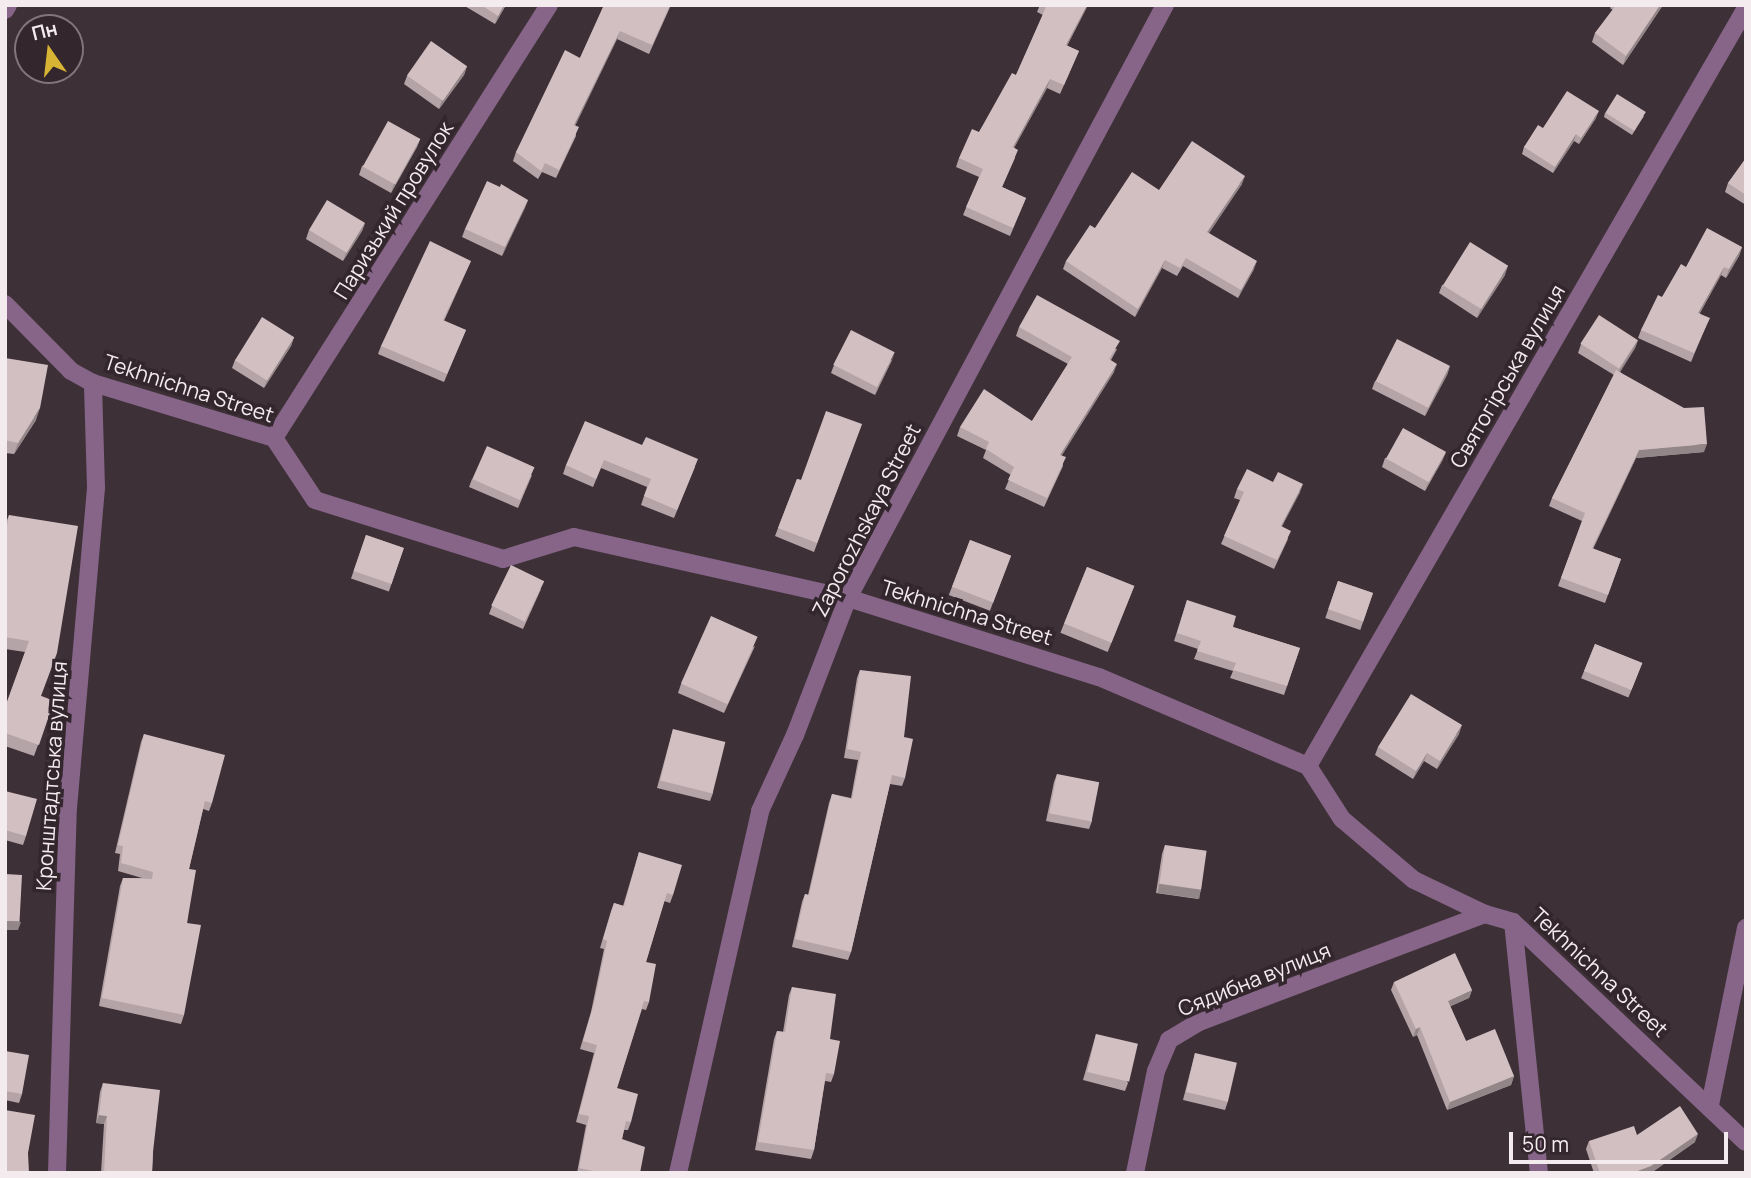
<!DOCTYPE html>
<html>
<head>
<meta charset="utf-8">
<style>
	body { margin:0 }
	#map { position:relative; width:1751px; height:1178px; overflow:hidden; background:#3e3037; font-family:Manrope,sans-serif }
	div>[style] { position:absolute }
	.minor>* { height:18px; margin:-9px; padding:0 9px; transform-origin:9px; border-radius:9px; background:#866588 }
	.wall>* { inset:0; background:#b5a4a7; transform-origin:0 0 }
	.shaded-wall>* { inset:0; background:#938688; transform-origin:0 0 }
	.building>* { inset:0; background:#d2bfc2; transform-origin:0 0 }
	span { translate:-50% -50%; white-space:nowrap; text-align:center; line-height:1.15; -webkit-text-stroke:7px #33262d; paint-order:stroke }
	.street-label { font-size:21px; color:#f4ebef }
	.frame { position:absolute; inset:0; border:7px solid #f4ebef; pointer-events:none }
	.north { position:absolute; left:14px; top:14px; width:70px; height:70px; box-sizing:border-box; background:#33262d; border:2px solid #80757b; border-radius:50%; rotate:346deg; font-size:19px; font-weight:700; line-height:28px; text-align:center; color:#f4ebef }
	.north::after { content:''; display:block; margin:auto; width:24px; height:32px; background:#d7b434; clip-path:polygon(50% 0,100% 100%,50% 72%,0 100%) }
	.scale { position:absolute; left:1509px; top:1132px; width:219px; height:32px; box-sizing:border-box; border:4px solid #f4ebef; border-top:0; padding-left:9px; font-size:21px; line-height:24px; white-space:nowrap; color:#f4ebef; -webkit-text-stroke:5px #33262d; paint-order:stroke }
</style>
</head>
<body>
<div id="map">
	<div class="minor">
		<div style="left:5px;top:10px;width:6px;rotate:-59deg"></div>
		<div style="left:5px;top:304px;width:94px;rotate:45.4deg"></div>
		<div style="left:71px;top:371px;width:25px;rotate:29deg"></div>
		<div style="left:93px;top:383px;width:189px;rotate:16.9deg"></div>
		<div style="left:274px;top:438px;width:74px;rotate:56.5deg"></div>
		<div style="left:315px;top:500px;width:197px;rotate:17.4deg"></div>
		<div style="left:503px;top:559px;width:74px;rotate:-17.2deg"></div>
		<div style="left:574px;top:537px;width:281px;rotate:12.6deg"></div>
		<div style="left:848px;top:598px;width:263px;rotate:17.5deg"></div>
		<div style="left:1099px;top:677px;width:227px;rotate:23.1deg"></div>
		<div style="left:1308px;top:766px;width:63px;rotate:57.3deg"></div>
		<div style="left:1342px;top:819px;width:94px;rotate:40.3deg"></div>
		<div style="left:1414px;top:880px;width:79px;rotate:25.6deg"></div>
		<div style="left:1485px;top:914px;width:29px;rotate:16deg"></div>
		<div style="left:1513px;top:922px;width:320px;rotate:43.4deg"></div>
		<div style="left:274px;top:438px;width:513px;rotate:-57.58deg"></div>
		<div style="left:1308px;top:766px;width:875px;rotate:-59.98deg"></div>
		<div style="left:1513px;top:922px;width:252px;rotate:84.1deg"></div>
		<div style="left:1710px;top:1105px;width:181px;rotate:-78.5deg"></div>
		<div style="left:57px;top:1173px;width:365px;rotate:-88.3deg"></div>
		<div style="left:68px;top:808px;width:322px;rotate:-85deg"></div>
		<div style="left:96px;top:487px;width:104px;rotate:-91.7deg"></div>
		<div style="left:678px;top:1173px;width:371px;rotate:-77.2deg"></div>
		<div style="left:760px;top:811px;width:84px;rotate:-65.3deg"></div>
		<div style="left:795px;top:735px;width:147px;rotate:-68.9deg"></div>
		<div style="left:848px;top:598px;width:672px;rotate:-61.87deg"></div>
		<div style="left:1135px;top:1173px;width:104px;rotate:-78.4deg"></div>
		<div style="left:1156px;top:1071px;width:34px;rotate:-67deg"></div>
		<div style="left:1169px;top:1040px;width:35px;rotate:-31deg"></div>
		<div style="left:1199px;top:1022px;width:306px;rotate:-20.7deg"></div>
	</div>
	<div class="wall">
		<div style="clip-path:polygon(463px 5px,506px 5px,495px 24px)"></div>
		<div style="clip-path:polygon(604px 5px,671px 5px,649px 54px,617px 39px,575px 126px,576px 136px,556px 178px,542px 172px,538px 179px,513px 161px,516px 152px,580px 58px)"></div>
		<div style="clip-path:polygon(1040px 5px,1088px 5px,1067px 46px,1079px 51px,1060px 94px,1047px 88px,1014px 148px,1015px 158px,1002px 187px,1026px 198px,1010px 236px,963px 215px,979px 177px,956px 167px,959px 158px,979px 132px,1016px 75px,1043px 15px,1037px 12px)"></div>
		<div style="clip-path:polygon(1612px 5px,1663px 5px,1623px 65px,1592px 42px,1595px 33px,1613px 10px,1610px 8px)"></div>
		<div style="clip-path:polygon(467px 66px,464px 75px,439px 109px,404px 84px,407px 76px)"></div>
		<div style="clip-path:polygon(1605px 113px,1644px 116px,1632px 135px,1604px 117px)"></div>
		<div style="clip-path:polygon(1596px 118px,1579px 144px,1574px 141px,1553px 173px,1522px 154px,1524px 147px,1543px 128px)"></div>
		<div style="clip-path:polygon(420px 139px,417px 147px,391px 193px,359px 175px,362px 166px)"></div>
		<div style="clip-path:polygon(1746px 158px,1746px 205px,1725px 192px,1728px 183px)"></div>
		<div style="clip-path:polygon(1242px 184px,1209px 233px,1254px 269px,1238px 298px,1183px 266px,1177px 276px,1162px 268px,1135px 317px,1063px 269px,1066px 261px,1159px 190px)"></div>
		<div style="clip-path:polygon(528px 200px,502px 256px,462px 237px,465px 229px)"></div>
		<div style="clip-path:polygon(365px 223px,362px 231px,343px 261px,306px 239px,309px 230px)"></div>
		<div style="clip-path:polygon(1742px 247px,1739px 256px,1726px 278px,1721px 275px,1700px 313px,1706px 326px,1691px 362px,1638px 338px,1641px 330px,1662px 297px,1686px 267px)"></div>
		<div style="clip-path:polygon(471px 261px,444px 321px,466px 330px,444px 382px,378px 354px,381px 346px)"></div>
		<div style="clip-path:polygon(1505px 275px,1477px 318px,1439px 293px,1442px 285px)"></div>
		<div style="clip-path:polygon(1019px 327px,1117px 349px,1111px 360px,1114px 372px,1062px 455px,1063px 466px,1044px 507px,1005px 489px,1011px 475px,983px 458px,986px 450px,957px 436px,960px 427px,1032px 421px,1068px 364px,1016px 336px)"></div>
		<div style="clip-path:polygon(294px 337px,291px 346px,264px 388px,232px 368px,235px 360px)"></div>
		<div style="clip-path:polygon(1638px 340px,1635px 348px,1620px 372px,1704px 452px,1636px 458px,1593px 549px,1621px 559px,1605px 603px,1558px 586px,1582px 521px,1549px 506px,1552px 498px,1614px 375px,1578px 353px,1581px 344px)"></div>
		<div style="clip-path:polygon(5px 358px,36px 420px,14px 454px,5px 453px)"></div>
		<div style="clip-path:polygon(892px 360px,875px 395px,831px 373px,834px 365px)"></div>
		<div style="clip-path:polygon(1450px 366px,1447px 375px,1425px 416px,1372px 389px,1375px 381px)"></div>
		<div style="clip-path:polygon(862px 424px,814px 552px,775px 536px,797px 479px,801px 480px)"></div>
		<div style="clip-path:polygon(642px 445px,695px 467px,674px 518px,641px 505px,647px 487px,601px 468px,593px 487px,563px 474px,566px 465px)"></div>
		<div style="clip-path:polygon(1446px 452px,1442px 461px,1425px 491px,1382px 467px,1385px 458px)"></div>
		<div style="clip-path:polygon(532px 475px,518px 508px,469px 487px,472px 479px)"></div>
		<div style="clip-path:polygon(1273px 482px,1300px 492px,1282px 526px,1288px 539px,1274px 569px,1221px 544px,1240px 500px,1234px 498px,1237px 489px)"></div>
		<div style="clip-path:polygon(9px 515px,41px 696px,54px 701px,34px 756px,5px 746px,5px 707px,25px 652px,5px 649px,5px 525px)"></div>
		<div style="left:366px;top:535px;width:40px;height:46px;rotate:19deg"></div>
		<div style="left:970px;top:540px;width:44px;height:59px;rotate:21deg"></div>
		<div style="left:1087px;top:567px;width:51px;height:71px;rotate:22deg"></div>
		<div style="left:1338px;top:581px;width:37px;height:39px;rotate:19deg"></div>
		<div style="clip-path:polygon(541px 589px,523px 629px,489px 614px,492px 606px)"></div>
		<div style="clip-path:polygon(1187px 600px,1233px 627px,1300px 648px,1284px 695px,1230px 678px,1233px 671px,1194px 659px,1198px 649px,1174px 641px)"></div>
		<div style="left:1595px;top:644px;width:51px;height:37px;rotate:22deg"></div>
		<div style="clip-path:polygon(755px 646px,724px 713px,678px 693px,681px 684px)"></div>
		<div style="clip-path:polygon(860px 670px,904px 737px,905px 778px,902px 786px,890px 784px,851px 952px,848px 960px,792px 947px,802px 902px,805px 894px,808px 895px,829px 803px,832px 794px,851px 798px,858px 760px,844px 758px,857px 678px)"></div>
		<div style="clip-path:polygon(673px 729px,713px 793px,710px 801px,657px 788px)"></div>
		<div style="clip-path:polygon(144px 734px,212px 803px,209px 811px,203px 809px,189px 869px,184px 1015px,181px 1024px,99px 1006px,120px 886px,123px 878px,142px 878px,118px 871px,120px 854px,115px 853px,141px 742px)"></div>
		<div style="clip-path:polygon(1459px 734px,1437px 769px,1424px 761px,1413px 779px,1375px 755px,1378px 747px)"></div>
		<div style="clip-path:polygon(1057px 774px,1092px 821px,1089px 829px,1046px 821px,1054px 782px)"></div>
		<div style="clip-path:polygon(5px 791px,26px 836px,23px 845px,5px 840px)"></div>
		<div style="clip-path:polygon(1165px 845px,1201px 890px,1198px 899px,1156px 893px,1162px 854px)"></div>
		<div style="clip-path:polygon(639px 852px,673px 895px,670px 903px,664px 901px,646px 962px,649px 1002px,646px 1010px,642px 1009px,617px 1088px,631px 1122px,628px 1130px,624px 1130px,622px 1139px,640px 1173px,577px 1173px,586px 1125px,576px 1122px,594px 1053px,580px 1049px,591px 1012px,604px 949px,600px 948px,611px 911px,614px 903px,623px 906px)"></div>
		<div style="clip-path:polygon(1394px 982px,1472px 990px,1469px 998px,1450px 1006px,1466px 1041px,1514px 1076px,1511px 1085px,1447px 1110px,1417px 1035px,1413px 1037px,1391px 990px)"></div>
		<div style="clip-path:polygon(792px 987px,830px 1039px,834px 1074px,831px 1082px,825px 1081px,814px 1150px,811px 1159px,755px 1150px,774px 1039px,777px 1031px,783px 1032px,789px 995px)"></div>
		<div style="clip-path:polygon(1096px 1034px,1128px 1083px,1125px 1091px,1083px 1080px)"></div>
		<div style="clip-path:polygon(5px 1051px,22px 1094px,19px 1103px,5px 1100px)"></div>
		<div style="clip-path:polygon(1195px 1053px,1228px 1101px,1225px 1110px,1183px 1100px)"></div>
		<div style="clip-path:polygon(103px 1083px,153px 1152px,152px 1173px,101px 1173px,104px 1124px,96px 1123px,100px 1092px)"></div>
		<div style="clip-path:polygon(1637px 1135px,1695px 1142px,1651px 1173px,1594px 1173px,1586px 1149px,1589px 1141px)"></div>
	</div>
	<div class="shaded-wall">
		<div style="clip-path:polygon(504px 5px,506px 5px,495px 24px,498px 16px)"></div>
		<div style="clip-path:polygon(1087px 5px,1088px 5px,1063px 53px,1066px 45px)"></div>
		<div style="clip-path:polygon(1660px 5px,1663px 5px,1623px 65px,1626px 56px)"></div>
		<div style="clip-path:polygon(620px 31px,617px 39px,571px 134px,574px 125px)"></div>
		<div style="clip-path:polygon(467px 66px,464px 75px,439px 109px,442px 100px)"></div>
		<div style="clip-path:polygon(1050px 79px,1047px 88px,1010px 155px,1013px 147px)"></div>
		<div style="clip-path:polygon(1599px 111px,1596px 118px,1579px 144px,1581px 138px)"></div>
		<div style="clip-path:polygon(1576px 134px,1574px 141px,1553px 173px,1555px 167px)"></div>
		<div style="clip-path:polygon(420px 139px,417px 147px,391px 193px,394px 184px)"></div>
		<div style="clip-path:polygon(1245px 176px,1242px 184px,1204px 240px,1207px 232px)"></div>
		<div style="clip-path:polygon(528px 200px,525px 208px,502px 256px,505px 247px)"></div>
		<div style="clip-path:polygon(365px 223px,362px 231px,343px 261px,346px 253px)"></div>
		<div style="clip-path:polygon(1742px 247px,1739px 256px,1726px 278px,1729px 269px)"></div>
		<div style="clip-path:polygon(1165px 260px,1162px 268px,1135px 317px,1138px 309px)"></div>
		<div style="clip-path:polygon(1257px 261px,1254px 269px,1238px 298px,1241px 290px)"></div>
		<div style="clip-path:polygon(1508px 266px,1505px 275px,1477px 318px,1480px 310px)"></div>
		<div style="clip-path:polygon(1724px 267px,1721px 275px,1695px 321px,1698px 313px)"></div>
		<div style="clip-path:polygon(294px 337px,291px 346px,264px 388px,267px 380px)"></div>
		<div style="clip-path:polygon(1638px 340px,1635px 348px,1617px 377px,1620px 369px)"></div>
		<div style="clip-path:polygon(895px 352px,892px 360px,875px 395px,878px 387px)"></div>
		<div style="clip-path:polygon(1117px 364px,1114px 372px,1057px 463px,1060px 455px)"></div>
		<div style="clip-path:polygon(1450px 366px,1447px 375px,1425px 416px,1428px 408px)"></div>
		<div style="clip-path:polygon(40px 408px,36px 420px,14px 454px,18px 443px)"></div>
		<div style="clip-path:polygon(1707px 444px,1704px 452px,1636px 458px,1589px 557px,1639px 450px)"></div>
		<div style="clip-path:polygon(1446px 452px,1442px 461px,1425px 491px,1428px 483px)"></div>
		<div style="clip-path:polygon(1303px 484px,1300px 492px,1278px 534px,1281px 526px)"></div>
		<div style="clip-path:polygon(1462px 725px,1459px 734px,1437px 769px,1440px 761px)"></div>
		<div style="clip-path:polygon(1427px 753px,1424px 761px,1413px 779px,1416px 771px)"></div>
		<div style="left:1159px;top:884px;width:42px;height:9px;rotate:8deg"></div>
		<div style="clip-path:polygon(5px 921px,21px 922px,18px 930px,5px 930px)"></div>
		<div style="clip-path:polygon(1472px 990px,1469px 998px,1445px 1009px,1448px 1001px)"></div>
		<div style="clip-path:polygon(1420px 1027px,1417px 1035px,1413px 1037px,1416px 1029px)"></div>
		<div style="clip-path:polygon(1514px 1076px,1511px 1085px,1447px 1110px,1450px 1102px)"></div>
		<div style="clip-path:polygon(99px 1115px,107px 1116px,104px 1124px,96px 1123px)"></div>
		<div style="clip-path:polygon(1698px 1134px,1695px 1142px,1651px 1173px,1632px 1173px)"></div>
	</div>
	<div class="building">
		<div style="clip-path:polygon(481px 5px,504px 5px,498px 16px)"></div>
		<div style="clip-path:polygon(604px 5px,670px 5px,652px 45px,620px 31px,574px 125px,579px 127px,559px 170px,545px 163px,541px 171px,516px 152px,565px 50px,580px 58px)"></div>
		<div style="clip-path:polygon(1043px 5px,1087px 5px,1066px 45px,1079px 51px,1064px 85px,1050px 79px,1013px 147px,1018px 150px,1002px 187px,1026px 198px,1013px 228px,966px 207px,983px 169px,959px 158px,972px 129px,979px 132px,1012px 73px,1016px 75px,1046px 7px)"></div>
		<div style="clip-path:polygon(1616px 5px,1660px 5px,1626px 56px,1595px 33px)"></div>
		<div style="left:431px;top:41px;width:44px;height:42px;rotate:35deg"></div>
		<div style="clip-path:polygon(1567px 91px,1599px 111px,1581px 138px,1576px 134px,1555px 167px,1524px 147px,1538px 125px,1543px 128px)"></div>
		<div style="left:1617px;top:94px;width:34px;height:22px;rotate:32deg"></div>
		<div style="left:388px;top:121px;width:37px;height:52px;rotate:29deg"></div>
		<div style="clip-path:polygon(1192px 141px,1245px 176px,1207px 232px,1257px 261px,1241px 290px,1186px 258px,1180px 268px,1165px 260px,1138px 309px,1066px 261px,1090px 225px,1095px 228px,1132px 172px,1159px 190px)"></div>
		<div style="clip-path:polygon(1746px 158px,1746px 195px,1728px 183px)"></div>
		<div style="clip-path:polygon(487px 181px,500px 187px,501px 184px,528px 200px,505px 247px,465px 229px)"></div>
		<div style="left:327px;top:200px;width:44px;height:35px;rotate:31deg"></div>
		<div style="clip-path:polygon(1707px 228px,1742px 247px,1729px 269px,1724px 267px,1698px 313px,1710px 318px,1694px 353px,1641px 330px,1658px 295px,1662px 297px,1681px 264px,1686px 267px)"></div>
		<div style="clip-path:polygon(430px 241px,471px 261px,443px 320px,466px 330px,447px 374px,381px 346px)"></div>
		<div style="left:1470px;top:242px;width:45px;height:51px;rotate:32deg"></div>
		<div style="clip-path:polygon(1037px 295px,1120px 341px,1109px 359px,1117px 364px,1060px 455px,1066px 457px,1047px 498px,1008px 480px,1014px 467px,986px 449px,989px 442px,960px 427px,984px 389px,1032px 421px,1072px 357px,1019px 327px)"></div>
		<div style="left:1599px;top:315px;width:46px;height:34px;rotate:33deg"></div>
		<div style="left:262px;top:317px;width:38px;height:51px;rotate:32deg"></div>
		<div style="left:851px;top:330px;width:49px;height:39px;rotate:27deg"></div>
		<div style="left:1397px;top:339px;width:59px;height:47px;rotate:27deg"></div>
		<div style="clip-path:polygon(5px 358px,48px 365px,40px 408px,18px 443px,5px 440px)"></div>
		<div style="clip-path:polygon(1616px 370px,1684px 408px,1704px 407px,1707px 444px,1639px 450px,1592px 548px,1621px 559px,1608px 595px,1561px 578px,1585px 513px,1552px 498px)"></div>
		<div style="clip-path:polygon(826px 411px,862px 424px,817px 543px,778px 528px,797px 479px,801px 480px)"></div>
		<div style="clip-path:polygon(585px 421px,642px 445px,646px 437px,698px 459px,677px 510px,644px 496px,651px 479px,604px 460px,596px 479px,566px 465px)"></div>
		<div style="left:1403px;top:428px;width:49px;height:35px;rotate:29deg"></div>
		<div style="left:487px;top:446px;width:52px;height:36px;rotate:24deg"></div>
		<div style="clip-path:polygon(1247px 469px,1273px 482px,1278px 472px,1303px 484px,1281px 526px,1291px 531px,1277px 560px,1224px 536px,1244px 492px,1237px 489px)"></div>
		<div style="clip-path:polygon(9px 515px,78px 526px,57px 653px,41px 696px,54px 701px,39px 745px,5px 733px,5px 708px,29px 641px,5px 637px,5px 536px)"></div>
		<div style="left:366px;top:535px;width:40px;height:38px;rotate:19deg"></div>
		<div style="left:970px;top:540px;width:44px;height:50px;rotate:21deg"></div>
		<div style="left:511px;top:565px;width:37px;height:45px;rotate:26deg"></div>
		<div style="left:1087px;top:567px;width:51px;height:61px;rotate:22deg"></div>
		<div style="left:1338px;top:581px;width:37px;height:30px;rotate:19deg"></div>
		<div style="clip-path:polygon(1187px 600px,1236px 616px,1233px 627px,1300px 648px,1287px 686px,1233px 670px,1236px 663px,1197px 651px,1201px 641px,1177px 633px)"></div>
		<div style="left:711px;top:616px;width:51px;height:74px;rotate:24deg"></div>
		<div style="left:1595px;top:644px;width:51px;height:29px;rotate:22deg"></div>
		<div style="clip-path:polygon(860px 670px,911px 676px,904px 737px,913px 739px,905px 778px,892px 775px,851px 952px,795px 939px,805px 894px,809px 895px,832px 794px,852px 799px,861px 752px,847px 749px)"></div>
		<div style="clip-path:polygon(1411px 694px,1462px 725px,1440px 761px,1427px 753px,1416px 771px,1378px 747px)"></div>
		<div style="left:673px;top:729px;width:54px;height:53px;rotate:14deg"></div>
		<div style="clip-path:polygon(144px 734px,225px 755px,212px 803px,205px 801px,189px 869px,196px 870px,187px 923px,201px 925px,184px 1015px,102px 998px,123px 878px,152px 879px,153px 872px,121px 863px,123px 846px,118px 845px)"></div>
		<div style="left:1057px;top:774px;width:43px;height:40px;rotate:11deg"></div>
		<div style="clip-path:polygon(5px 791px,37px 799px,26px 836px,5px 830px)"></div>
		<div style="left:1165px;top:845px;width:42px;height:39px;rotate:8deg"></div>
		<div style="clip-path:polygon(639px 852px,682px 865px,673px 895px,667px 893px,646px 962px,656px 964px,649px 1002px,644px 1001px,617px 1088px,638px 1094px,631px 1122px,626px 1121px,622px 1139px,645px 1147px,640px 1173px,603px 1173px,579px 1168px,589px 1116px,579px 1114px,597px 1045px,583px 1041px,594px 1003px,607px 941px,603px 939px,614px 903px,624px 906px)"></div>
		<div style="left:5px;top:874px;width:17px;height:47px;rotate:3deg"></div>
		<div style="clip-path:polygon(1455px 953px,1472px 990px,1448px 1001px,1466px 1041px,1495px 1029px,1514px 1076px,1450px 1102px,1420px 1027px,1416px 1029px,1394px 982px)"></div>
		<div style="clip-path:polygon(792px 987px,836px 994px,830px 1039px,840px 1041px,834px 1074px,826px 1073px,814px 1150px,758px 1142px,777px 1031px,785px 1032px)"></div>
		<div style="left:1096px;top:1034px;width:43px;height:39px;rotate:13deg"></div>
		<div style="clip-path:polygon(5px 1051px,29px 1055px,22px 1094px,5px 1091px)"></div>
		<div style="left:1195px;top:1053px;width:43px;height:40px;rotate:13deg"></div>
		<div style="clip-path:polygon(103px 1083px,160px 1090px,153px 1152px,152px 1173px,104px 1173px,107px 1116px,99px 1115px)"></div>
		<div style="clip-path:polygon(1680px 1106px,1698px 1134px,1651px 1166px,1632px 1173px,1600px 1173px,1589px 1141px,1634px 1126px,1637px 1135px)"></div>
		<div style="clip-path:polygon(5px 1110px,35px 1115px,28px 1153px,29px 1173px,5px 1173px)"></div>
	</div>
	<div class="street-label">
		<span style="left:393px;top:210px;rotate:-58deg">Паризький провулок</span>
		<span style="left:1507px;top:376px;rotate:-60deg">Святогірська вулиця</span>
		<span style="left:189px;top:388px;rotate:18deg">Tekhnichna Street</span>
		<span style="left:866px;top:520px;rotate:-63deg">Zaporozhskaya Street</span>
		<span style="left:967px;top:612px;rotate:17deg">Tekhnichna Street</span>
		<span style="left:51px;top:776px;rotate:-86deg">Кронштадтська вулиця</span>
		<span style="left:1600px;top:972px;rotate:43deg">Tekhnichna Street</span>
		<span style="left:1254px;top:979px;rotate:-22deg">Сядибна вулиця</span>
	</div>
	<div class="frame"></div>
	<div class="north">Пн</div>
	<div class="scale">50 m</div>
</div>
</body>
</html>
